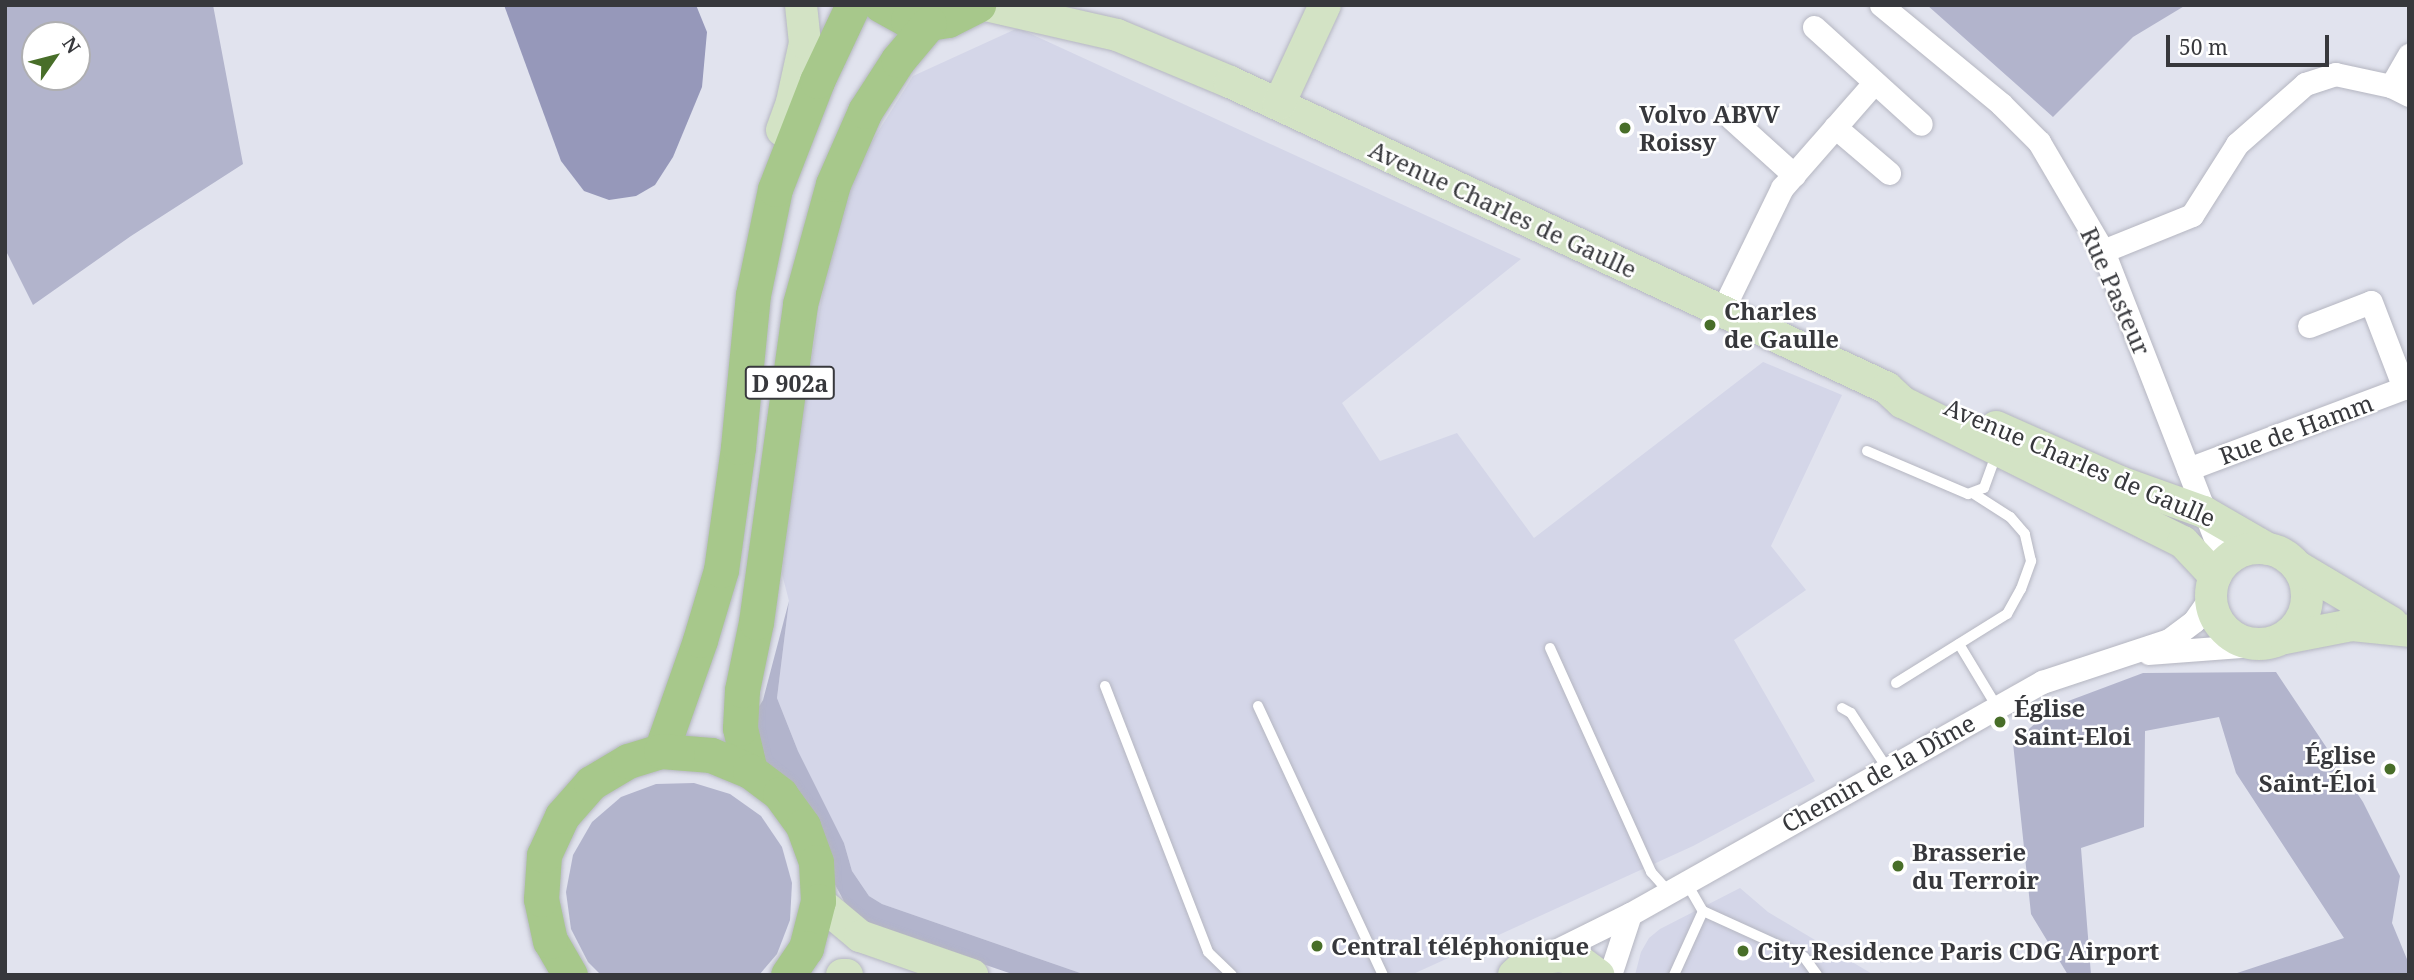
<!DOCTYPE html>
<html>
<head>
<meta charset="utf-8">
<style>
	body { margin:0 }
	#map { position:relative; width:2414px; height:980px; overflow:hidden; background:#e1e3ee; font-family:"Noto Serif",serif }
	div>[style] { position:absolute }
	.built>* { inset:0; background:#d4d6e8 }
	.green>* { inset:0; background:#b2b4cc }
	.water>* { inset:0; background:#9698ba }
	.roads { filter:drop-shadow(0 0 2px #b5b6c1) drop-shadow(0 0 2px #b5b6c1) }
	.lane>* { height:10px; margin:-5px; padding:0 5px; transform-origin:5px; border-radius:5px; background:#fff }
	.street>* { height:23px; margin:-11.5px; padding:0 11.5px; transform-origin:11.5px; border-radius:11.5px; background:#fff }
	.secondary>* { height:32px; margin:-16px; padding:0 16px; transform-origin:16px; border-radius:16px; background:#d3e3c5 }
	.secondary>.ring { margin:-16px; padding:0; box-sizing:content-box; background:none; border:32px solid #d3e3c5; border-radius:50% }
	.primary>* { height:35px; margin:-17.5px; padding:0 17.5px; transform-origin:17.5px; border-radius:17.5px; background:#a7c88b }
	.dots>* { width:19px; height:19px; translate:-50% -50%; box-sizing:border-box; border:4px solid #fff; border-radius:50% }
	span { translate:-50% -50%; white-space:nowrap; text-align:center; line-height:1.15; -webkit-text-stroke:5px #fff; paint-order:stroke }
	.shield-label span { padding:2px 5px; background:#fff; border:2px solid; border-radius:5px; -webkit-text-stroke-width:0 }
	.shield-label { font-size:23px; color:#37383c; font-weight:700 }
	.poi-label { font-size:24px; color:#37383c; font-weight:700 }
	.left { translate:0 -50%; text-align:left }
	.right { translate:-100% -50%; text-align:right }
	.street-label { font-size:24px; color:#37383c }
	.frame { position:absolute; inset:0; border:7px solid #37383c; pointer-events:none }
	.north { position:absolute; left:21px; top:21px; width:70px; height:70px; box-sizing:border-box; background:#fff; border:2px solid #afafb1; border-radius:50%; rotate:55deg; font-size:19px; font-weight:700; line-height:28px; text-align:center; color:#37383c }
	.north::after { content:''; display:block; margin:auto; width:24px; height:32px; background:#486e29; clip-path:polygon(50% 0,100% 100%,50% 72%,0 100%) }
	.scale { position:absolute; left:2166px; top:35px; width:163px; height:32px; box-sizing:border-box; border:4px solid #37383c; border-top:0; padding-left:9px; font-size:21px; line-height:24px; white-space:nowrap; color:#37383c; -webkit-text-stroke:5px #fff; paint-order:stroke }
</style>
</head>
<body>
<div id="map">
	<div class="built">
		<div style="clip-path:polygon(1018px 28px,1521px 259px,1342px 403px,1380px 461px,1457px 433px,1534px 538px,1763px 362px,1842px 395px,1771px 546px,1806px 590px,1734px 640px,1815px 781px,1693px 846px,1411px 975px,1086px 975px,882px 904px,869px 896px,852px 871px,844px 843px,798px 751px,777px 698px,789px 601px,782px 574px,792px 470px,836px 215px,866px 151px,913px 76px)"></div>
		<div style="clip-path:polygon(1740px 888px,1768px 912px,1874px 975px,1635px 975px,1641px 952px,1649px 938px,1660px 929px)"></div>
	</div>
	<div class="green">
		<div style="clip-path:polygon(evenodd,5px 5px,213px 5px,243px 164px,131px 236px,33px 305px,5px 249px,5px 5px,77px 35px,77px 77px,35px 77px,35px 35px,77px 35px)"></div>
		<div style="clip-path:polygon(1927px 5px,2186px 5px,2133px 37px,2053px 117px)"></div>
		<div style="clip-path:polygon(789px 601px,777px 698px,798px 751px,844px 843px,852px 871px,869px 896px,882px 904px,1086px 975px,1015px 975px,878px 928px,862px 920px,845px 903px,776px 776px,756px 747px,754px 715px,763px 700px)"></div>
		<div style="clip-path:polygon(2276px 672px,2363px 802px,2400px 876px,2392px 923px,2409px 964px,2409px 975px,2231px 975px,2344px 938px,2236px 773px,2219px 717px,2145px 731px,2144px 827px,2081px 848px,2091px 975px,2068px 975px,2031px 914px,2013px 743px,2055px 706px,2143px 673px)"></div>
		<div style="clip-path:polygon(694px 783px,730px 794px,761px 816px,782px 847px,792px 883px,790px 920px,777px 954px,759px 975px,601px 975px,588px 962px,571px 929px,566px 892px,573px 855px,592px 822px,621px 797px,656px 784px)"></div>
	</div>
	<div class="water">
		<div style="clip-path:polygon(504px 5px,696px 5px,707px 32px,702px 87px,673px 157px,655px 185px,636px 196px,609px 200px,584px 191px,561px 161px)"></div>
	</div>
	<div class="roads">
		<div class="lane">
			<div style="left:1867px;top:451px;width:110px;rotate:23.1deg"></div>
			<div style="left:1968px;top:494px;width:17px;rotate:-21deg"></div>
			<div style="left:1984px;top:488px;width:38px;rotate:-70deg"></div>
			<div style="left:1959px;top:644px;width:74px;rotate:58.9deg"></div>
			<div style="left:1550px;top:648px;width:246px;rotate:65.7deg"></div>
			<div style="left:1651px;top:872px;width:27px;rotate:48deg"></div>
			<div style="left:1896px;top:683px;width:131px;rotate:-31.9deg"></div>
			<div style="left:2007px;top:614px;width:29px;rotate:-61deg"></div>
			<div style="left:2021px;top:589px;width:30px;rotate:-70deg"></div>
			<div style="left:2031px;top:561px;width:28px;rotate:-103deg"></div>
			<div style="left:2025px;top:534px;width:23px;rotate:-131deg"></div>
			<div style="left:2010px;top:517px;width:43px;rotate:-147.4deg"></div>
			<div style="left:1105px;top:686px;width:285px;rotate:68.8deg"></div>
			<div style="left:1208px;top:952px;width:33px;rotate:44deg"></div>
			<div style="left:1258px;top:706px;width:297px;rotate:65.1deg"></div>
			<div style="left:1842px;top:708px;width:10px;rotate:29deg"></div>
			<div style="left:1851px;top:713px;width:66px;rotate:56.8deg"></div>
			<div style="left:1686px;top:882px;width:34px;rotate:60deg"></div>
			<div style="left:1703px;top:911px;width:111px;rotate:24.5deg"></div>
			<div style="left:1804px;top:957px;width:22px;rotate:54deg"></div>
			<div style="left:1674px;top:975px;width:70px;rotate:-65.6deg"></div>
		</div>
		<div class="street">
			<div style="left:1881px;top:5px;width:156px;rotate:39.5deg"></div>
			<div style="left:2001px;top:104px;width:54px;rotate:45deg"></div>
			<div style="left:2039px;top:142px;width:126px;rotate:59.6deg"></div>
			<div style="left:2103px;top:251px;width:334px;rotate:68.7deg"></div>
			<div style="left:1814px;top:27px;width:144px;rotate:42.2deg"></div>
			<div style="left:2391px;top:86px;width:36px;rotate:-60deg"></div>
			<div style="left:1731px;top:118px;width:85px;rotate:42.1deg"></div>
			<div style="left:1835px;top:127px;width:71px;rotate:40.4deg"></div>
			<div style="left:2103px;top:251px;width:96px;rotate:-22deg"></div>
			<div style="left:2192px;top:215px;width:84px;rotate:-57.6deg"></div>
			<div style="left:2237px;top:144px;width:91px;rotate:-41.4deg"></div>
			<div style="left:2305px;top:84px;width:32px;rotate:-18deg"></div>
			<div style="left:2335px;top:74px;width:57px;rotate:12.1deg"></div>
			<div style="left:2391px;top:86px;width:20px;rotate:27deg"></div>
			<div style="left:1722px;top:311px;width:137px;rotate:-64deg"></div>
			<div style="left:1782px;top:188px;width:140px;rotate:-48.8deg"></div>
			<div style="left:2309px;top:326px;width:66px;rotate:-21.2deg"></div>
			<div style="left:2371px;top:302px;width:92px;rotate:69deg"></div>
			<div style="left:2188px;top:469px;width:236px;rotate:-20.6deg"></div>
			<div style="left:2149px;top:653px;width:107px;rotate:-4.3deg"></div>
			<div style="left:1547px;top:955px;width:93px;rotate:-26.3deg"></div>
			<div style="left:1630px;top:914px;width:473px;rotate:-29.4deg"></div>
			<div style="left:2042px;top:682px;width:134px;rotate:-18.3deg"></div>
			<div style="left:2169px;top:640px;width:31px;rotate:-37deg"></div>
			<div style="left:2194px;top:621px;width:29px;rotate:-55deg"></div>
			<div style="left:1610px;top:975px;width:64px;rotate:-71.8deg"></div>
		</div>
		<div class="secondary">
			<div style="left:985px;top:5px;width:135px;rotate:12.8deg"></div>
			<div style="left:1117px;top:35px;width:122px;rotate:22.6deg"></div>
			<div style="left:1230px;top:82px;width:725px;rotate:24.97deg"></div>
			<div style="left:1887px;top:388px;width:21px;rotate:43deg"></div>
			<div style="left:1902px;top:402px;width:314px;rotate:26.5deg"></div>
			<div style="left:2183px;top:542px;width:47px;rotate:46.7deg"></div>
			<div style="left:1279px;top:104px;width:109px;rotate:-65.1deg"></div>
			<div style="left:782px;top:130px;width:30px;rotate:-70deg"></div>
			<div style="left:792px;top:102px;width:60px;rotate:-77.6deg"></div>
			<div style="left:805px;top:43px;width:38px;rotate:-96deg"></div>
			<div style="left:1996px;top:427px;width:136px;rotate:23.9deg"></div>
			<div style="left:2120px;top:482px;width:89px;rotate:19.7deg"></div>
			<div style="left:2204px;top:512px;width:74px;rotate:30deg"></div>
			<div class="ring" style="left:2211px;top:548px;width:64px;height:64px"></div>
			<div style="left:2298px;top:567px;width:109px;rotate:30.8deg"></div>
			<div style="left:2285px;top:638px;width:68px;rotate:-11deg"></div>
			<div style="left:2352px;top:625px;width:57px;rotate:6deg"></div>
			<div style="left:818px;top:901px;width:55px;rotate:39.8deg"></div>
			<div style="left:860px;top:936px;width:119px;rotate:19.2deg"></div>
			<div style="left:842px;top:975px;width:5px"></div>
			<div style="left:1514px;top:975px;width:15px;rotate:-42deg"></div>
			<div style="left:1525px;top:965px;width:18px;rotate:-22deg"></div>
			<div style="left:1542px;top:958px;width:19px;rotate:-6deg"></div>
			<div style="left:1561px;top:956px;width:19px;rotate:16deg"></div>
			<div style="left:1579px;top:961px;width:24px;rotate:36deg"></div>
		</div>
		<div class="primary">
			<div style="left:881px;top:5px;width:31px;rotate:29deg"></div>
			<div style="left:908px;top:20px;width:21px;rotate:8deg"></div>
			<div style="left:929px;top:23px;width:19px;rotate:-9deg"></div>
			<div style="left:948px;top:20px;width:34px;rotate:-27deg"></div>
			<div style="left:661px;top:751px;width:118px;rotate:-70.6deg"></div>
			<div style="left:700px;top:640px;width:73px;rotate:-73.3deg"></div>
			<div style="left:721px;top:570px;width:124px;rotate:-82.1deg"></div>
			<div style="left:738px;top:447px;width:153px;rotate:-84.4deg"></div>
			<div style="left:753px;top:295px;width:108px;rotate:-78.3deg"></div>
			<div style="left:775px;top:189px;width:116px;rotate:-68.7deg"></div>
			<div style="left:817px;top:81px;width:84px;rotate:-64.7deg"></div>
			<div style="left:750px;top:771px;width:44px;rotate:-103.1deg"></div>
			<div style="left:740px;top:728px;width:38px;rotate:-87deg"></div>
			<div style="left:742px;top:690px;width:69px;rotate:-78.4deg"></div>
			<div style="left:756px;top:622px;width:321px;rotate:-82.1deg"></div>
			<div style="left:800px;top:304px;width:124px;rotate:-74.6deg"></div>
			<div style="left:833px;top:184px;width:80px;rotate:-66.3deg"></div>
			<div style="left:865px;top:111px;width:61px;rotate:-57.1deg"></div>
			<div style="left:898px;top:60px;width:48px;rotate:-50deg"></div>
			<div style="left:570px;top:975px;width:39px;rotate:-120deg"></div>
			<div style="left:550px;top:941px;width:43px;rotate:-102.1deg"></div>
			<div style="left:541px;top:899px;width:44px;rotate:-86.1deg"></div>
			<div style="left:544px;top:855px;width:43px;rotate:-65.2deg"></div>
			<div style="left:562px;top:816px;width:44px;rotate:-48.7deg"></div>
			<div style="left:591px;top:783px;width:43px;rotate:-30.7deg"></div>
			<div style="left:628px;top:761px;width:34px;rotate:-17deg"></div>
			<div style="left:661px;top:751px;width:50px;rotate:4.6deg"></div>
			<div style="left:711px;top:755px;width:42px;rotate:22.3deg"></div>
			<div style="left:750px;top:771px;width:38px;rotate:37deg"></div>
			<div style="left:780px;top:794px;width:39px;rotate:54deg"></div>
			<div style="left:803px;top:826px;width:38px;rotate:70deg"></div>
			<div style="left:816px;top:862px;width:39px;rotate:87deg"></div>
			<div style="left:818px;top:901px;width:49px;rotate:104.3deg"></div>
			<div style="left:806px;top:948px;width:32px;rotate:124deg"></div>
		</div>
	</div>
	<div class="dots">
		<div style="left:1625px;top:128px;background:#486e29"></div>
		<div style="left:1710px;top:325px;background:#486e29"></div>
		<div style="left:2000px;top:722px;background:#486e29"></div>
		<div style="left:2390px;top:769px;background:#486e29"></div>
		<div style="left:1898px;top:866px;background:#486e29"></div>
		<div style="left:1317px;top:946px;background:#486e29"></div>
		<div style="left:1743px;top:951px;background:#486e29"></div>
	</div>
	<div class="shield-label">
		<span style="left:790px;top:383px">D 902a</span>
	</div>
	<div class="poi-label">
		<span class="left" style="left:1639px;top:128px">Volvo ABVV<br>Roissy</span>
		<span class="left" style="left:1724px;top:325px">Charles<br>de Gaulle</span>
		<span class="left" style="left:2014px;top:722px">Église<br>Saint-Eloi</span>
		<span class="right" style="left:2376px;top:769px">Église<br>Saint-Éloi</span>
		<span class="left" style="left:1912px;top:866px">Brasserie<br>du Terroir</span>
		<span class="left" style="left:1331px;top:946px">Central téléphonique</span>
		<span class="left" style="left:1757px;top:951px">City Residence Paris CDG Airport</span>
	</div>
	<div class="street-label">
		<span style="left:1503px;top:209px;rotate:25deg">Avenue Charles de Gaulle</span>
		<span style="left:2116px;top:291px;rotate:66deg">Rue Pasteur</span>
		<span style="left:2296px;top:429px;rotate:-20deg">Rue de Hamm</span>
		<span style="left:2080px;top:462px;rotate:23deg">Avenue Charles de Gaulle</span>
		<span style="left:1878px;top:773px;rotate:-29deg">Chemin de la Dîme</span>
	</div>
	<div class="frame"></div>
	<div class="north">N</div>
	<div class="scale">50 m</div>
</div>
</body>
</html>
